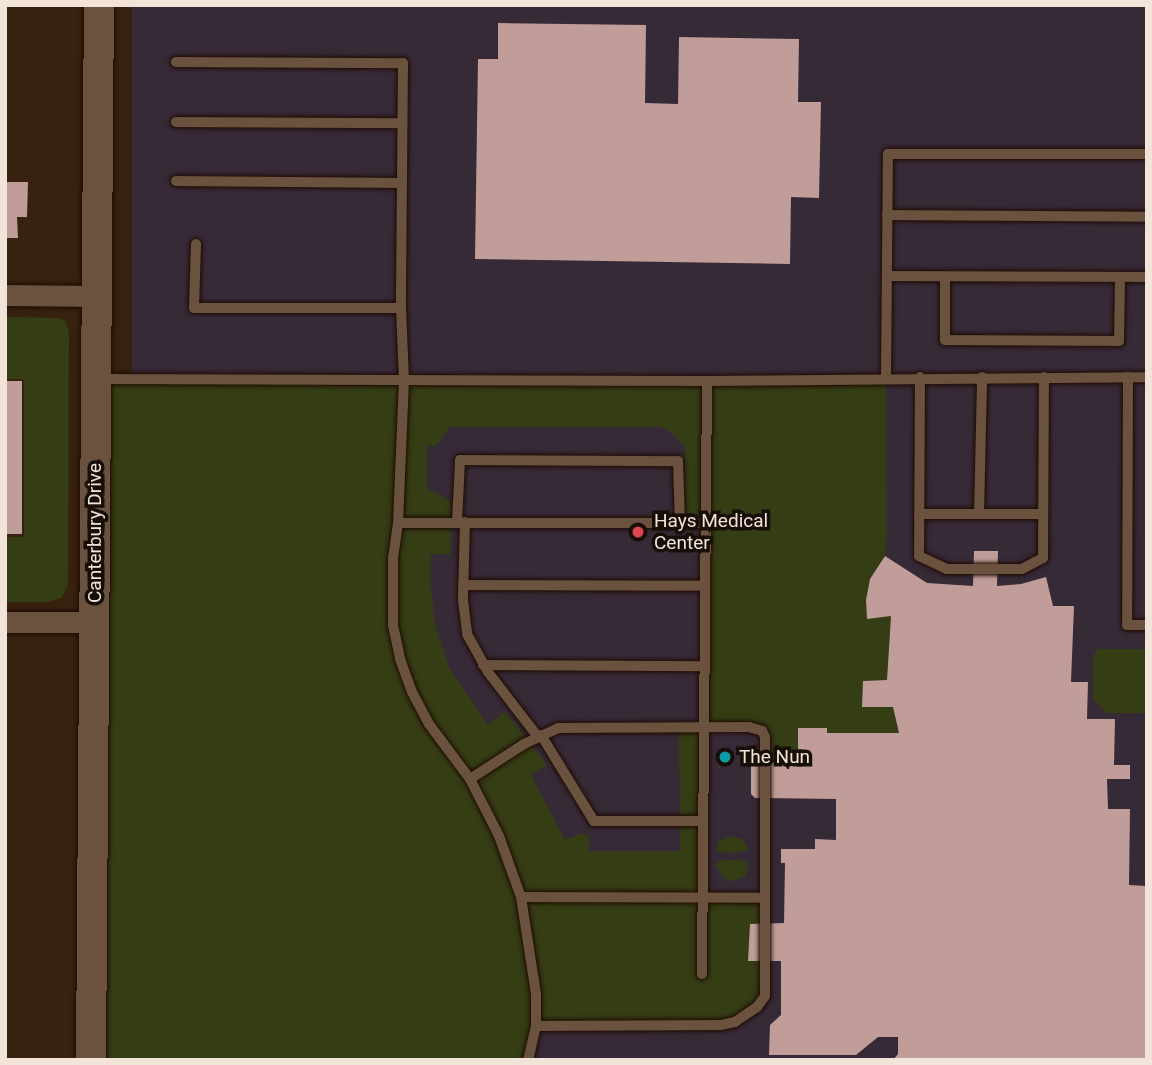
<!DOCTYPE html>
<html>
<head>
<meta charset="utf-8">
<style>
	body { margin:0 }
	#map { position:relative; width:1152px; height:1065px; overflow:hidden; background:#372210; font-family:Roboto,sans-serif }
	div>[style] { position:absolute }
	.medical>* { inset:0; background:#372a37; transform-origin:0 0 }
	.green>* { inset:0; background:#353d15 }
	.building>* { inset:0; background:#c09d98; transform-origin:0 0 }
	.roads { filter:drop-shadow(0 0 2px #1e0b00) drop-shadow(0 0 2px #1e0b00) }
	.service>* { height:10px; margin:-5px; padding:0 5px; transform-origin:5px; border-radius:5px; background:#6a523f }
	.minor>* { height:21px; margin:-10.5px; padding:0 10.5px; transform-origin:10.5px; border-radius:10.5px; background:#6a523f }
	.secondary>* { height:30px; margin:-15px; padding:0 15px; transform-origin:15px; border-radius:15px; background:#6a523f }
	.dots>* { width:19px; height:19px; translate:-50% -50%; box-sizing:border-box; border:4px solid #170e07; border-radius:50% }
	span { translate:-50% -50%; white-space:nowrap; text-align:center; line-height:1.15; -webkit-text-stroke:7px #170e07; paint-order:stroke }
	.poi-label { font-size:19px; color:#f2e4d9 }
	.left { translate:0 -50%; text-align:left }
	.street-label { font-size:19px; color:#f2e4d9 }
	.frame { position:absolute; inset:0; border:7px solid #f2e4d9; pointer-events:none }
</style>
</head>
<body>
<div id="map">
	<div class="medical">
		<div style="left:132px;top:5px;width:1015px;height:1055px"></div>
	</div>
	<div class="green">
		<div style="clip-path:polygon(5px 317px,58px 318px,64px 320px,69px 331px,68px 585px,61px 598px,49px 602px,5px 602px,5px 537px,24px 537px,24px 379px,5px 379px)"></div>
		<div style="clip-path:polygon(evenodd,886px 377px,887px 535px,885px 556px,870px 579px,866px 600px,867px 619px,891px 616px,887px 680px,863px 681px,862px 707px,893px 707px,899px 733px,827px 733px,826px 728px,798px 728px,798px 755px,765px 756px,762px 731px,705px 728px,703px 898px,765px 898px,765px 996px,735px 1022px,536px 1026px,528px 1060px,91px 1060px,96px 379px,886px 377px,449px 427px,661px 427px,673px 434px,685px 447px,684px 523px,706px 524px,704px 728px,679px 728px,680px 851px,589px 851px,589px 836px,583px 833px,565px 840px,531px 775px,547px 765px,505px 711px,488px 725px,450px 669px,435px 625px,430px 578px,431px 554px,451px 554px,451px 500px,427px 489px,427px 446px,437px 445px,449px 427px)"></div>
		<div style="clip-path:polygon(1097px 649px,1147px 649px,1147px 713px,1107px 713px,1093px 700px,1093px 657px)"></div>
		<div style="clip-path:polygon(731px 836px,742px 839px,749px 850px,733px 853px,716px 851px,719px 841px)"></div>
		<div style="clip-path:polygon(723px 860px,742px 860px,749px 864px,745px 876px,733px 881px,723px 878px,715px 864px)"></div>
	</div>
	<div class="building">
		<div style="clip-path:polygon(498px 23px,646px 25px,645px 103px,678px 104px,679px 37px,799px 39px,798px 102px,821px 102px,819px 198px,791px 197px,790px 264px,475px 259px,478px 59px,498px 59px)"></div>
		<div style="clip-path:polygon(5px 182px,28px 182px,27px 217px,17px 217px,18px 238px,5px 238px)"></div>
		<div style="left:5px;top:381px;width:17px;height:153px"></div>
		<div style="clip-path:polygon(974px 551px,998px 551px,997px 586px,1021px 584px,1046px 577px,1053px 606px,1074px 606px,1071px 682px,1088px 682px,1087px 719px,1115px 719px,1114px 765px,1130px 765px,1130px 779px,1107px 779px,1108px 809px,1130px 809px,1129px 885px,1147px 886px,1147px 1060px,893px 1060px,898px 1054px,898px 1037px,878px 1037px,856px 1055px,769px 1055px,770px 1025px,781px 1015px,781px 961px,748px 961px,750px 924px,784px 923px,785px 863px,781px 863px,781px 849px,815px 849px,815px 839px,836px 840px,836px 799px,755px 798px,751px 794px,751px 761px,756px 756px,798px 755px,798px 728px,827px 728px,827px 733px,899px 733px,893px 707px,862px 707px,863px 681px,887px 680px,891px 616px,867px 619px,866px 600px,870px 579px,885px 556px,927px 583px,973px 586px)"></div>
	</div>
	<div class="roads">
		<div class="service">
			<div style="left:176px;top:62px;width:227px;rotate:0.3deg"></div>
			<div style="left:403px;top:63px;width:245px;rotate:90.5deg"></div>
			<div style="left:401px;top:308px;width:72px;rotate:87.6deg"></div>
			<div style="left:404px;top:380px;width:143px;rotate:92.4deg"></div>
			<div style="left:398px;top:523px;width:34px;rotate:98deg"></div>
			<div style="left:393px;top:557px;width:68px;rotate:90deg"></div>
			<div style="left:393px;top:625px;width:35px;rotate:78deg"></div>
			<div style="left:400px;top:659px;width:35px;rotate:70deg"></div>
			<div style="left:412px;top:692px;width:36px;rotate:62deg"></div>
			<div style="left:429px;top:724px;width:69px;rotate:53.3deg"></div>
			<div style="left:470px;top:779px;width:64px;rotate:63deg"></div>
			<div style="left:499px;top:836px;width:65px;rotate:70.2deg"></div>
			<div style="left:521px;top:897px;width:98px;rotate:81.2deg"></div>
			<div style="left:536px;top:994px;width:32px;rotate:90deg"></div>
			<div style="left:536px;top:1026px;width:35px;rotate:103deg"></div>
			<div style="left:176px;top:122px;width:226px;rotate:0.3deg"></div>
			<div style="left:176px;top:181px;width:226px;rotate:0.5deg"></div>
			<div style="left:887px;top:215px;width:260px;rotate:0.4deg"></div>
			<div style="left:196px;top:244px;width:64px;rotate:91.8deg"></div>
			<div style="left:194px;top:308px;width:207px"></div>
			<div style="left:887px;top:276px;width:260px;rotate:0.2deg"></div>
			<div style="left:945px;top:277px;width:63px;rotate:90deg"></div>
			<div style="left:945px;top:340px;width:174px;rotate:0.3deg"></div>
			<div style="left:1119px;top:341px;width:64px;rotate:-89.1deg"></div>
			<div style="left:886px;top:377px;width:223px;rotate:-89.5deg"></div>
			<div style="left:888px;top:154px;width:259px"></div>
			<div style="left:920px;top:377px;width:179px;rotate:90.3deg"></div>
			<div style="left:919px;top:556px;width:31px;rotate:25deg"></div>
			<div style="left:947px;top:569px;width:75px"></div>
			<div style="left:1022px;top:569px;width:24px;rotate:-28deg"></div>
			<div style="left:1043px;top:558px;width:181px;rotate:-89.7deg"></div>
			<div style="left:1128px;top:377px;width:248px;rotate:90.2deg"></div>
			<div style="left:1127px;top:625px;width:20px"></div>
			<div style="left:100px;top:379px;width:607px;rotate:0.19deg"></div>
			<div style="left:707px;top:381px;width:440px;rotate:-0.5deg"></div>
			<div style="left:919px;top:514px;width:124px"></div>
			<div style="left:979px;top:514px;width:137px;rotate:-88.7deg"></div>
			<div style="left:457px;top:522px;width:62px;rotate:-87.2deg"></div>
			<div style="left:460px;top:460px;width:218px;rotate:0.3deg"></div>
			<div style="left:678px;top:461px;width:62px;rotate:88.2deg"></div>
			<div style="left:465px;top:522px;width:78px;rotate:91.5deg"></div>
			<div style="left:463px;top:600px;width:34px;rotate:83deg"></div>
			<div style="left:467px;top:634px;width:43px;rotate:61.1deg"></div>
			<div style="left:488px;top:672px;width:82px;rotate:52.4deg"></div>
			<div style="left:398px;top:523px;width:308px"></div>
			<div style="left:463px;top:585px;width:242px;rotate:0.2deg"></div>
			<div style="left:483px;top:665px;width:222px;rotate:0.3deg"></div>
			<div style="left:541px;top:735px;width:101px;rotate:58.4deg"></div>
			<div style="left:594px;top:821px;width:109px"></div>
			<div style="left:470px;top:779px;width:64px;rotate:-32.9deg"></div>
			<div style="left:524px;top:744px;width:38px;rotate:-25deg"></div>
			<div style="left:558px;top:728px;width:191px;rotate:-0.3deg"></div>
			<div style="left:749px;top:727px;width:14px;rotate:17deg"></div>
			<div style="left:762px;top:731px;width:7px;rotate:63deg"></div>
			<div style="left:765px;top:737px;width:259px;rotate:90deg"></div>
			<div style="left:765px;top:996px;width:14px;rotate:126deg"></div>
			<div style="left:757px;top:1007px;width:27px;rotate:146deg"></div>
			<div style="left:735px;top:1022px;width:14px;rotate:168deg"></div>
			<div style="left:721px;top:1025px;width:185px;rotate:179.7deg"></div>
			<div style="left:521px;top:897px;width:244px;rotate:0.2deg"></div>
			<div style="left:702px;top:974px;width:593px;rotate:-89.52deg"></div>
		</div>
		<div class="minor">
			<div style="left:5px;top:295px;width:92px;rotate:0.6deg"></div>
			<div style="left:5px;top:622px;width:89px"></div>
		</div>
		<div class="secondary">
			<div style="left:91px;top:1060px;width:1055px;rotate:-89.57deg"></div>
		</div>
	</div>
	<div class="dots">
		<div style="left:638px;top:532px;background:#e0444e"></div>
		<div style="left:725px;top:757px;background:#0f9aa8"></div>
	</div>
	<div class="poi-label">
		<span class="left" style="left:654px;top:532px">Hays Medical<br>Center</span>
		<span class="left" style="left:739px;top:757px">The Nun</span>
	</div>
	<div class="street-label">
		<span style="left:95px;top:533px;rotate:-90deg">Canterbury Drive</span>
	</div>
	<div class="frame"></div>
</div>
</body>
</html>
